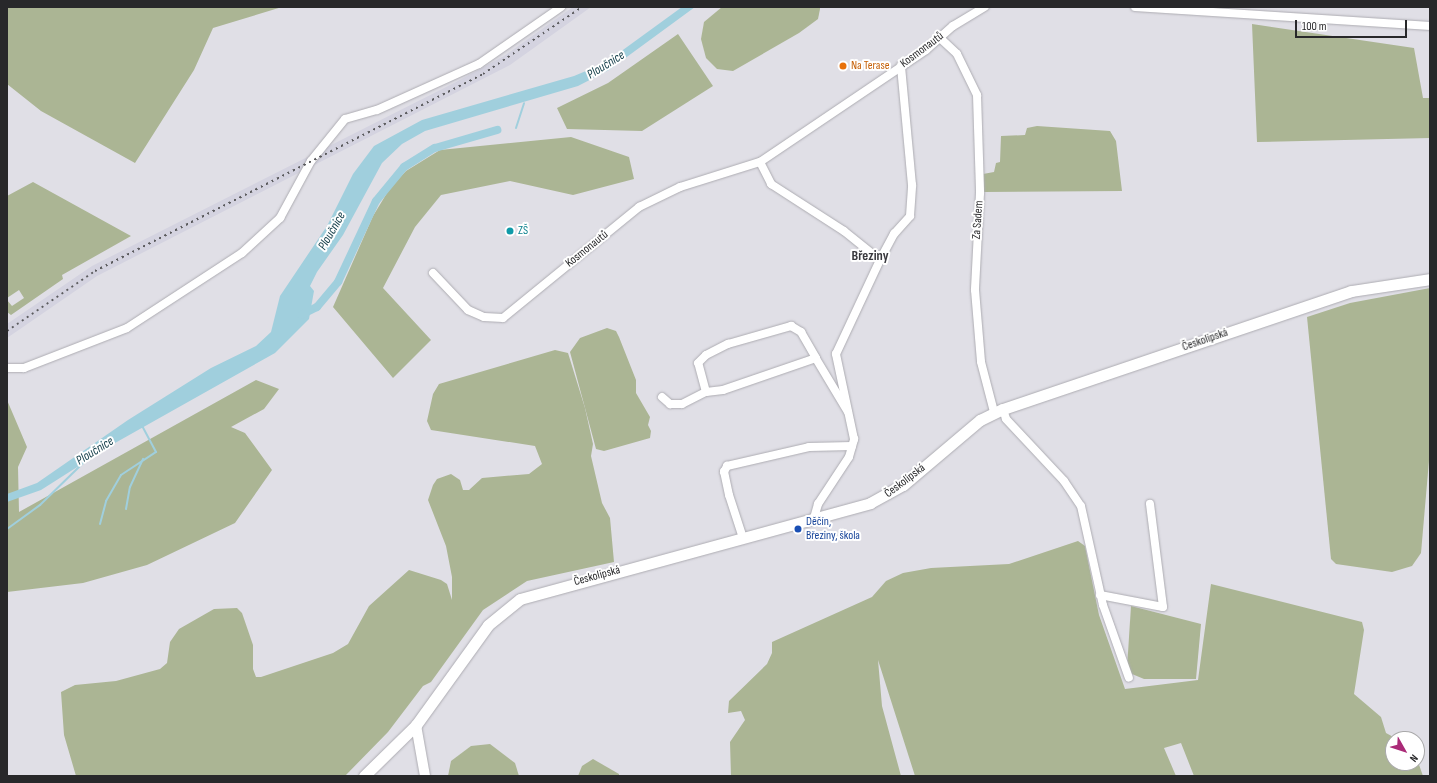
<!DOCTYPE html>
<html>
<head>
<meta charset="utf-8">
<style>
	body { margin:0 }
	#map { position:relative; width:1437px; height:783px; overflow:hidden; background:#e0dfe6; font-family:"Sofia Sans Condensed",sans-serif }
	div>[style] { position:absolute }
	.built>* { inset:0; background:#d4d3e0 }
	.green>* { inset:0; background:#abb594 }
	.water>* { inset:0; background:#a0cfdd }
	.stream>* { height:2px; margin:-1px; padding:0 1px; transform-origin:1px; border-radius:1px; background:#a0cfdd }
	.canal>* { height:8px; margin:-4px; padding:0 4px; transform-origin:4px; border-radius:4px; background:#a0cfdd }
	.roads { filter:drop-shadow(0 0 1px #adacb2) drop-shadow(0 0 1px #adacb2) }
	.minor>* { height:8px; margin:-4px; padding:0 4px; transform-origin:4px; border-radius:4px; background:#fff }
	.tertiary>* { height:10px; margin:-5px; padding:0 5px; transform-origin:5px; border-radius:5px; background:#fff }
	.secondary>* { height:11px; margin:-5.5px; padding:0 5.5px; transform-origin:5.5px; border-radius:5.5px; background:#fff }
	.rail>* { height:2px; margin-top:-1px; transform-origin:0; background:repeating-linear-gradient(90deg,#5b5b5e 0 2px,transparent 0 6px) }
	.dots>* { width:11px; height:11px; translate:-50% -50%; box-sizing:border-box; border:2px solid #fff; border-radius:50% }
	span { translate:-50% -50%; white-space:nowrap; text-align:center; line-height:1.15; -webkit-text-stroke:4px #fff; paint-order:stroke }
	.street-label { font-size:12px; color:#28282a }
	.food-label { font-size:12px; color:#c56008 }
	.left { translate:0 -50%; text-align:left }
	.culture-label { font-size:12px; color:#0d838f }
	.transit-label { font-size:12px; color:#164399 }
	.water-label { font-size:13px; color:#123d48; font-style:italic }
	.quarter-label { font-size:14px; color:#39393e; font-weight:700 }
	.frame { position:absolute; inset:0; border:8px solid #28282a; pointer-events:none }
	.north { position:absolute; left:1385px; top:731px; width:40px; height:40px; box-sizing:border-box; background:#fff; border:1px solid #a9a9aa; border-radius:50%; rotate:129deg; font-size:11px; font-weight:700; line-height:16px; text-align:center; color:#28282a }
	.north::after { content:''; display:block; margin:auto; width:14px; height:18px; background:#aa2a78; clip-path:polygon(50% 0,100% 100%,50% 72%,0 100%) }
	.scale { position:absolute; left:1295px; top:20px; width:112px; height:18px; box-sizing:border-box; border:2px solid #28282a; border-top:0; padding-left:5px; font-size:12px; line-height:14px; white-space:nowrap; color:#28282a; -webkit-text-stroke:3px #fff; paint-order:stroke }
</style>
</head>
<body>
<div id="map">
	<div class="built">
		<div style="clip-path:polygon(573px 7px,591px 7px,510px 65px,97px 276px,7px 338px,7px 324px,92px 266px,456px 82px,504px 56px)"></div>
	</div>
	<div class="green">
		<div style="clip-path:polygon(7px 7px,282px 7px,213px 28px,194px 70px,135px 163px,41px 111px,7px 84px)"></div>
		<div style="clip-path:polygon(722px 7px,820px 7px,820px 9px,818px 19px,799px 33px,733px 71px,717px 69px,706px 58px,701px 39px,704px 22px)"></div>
		<div style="clip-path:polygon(1252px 24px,1414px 48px,1423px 98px,1430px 98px,1430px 138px,1257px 142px)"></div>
		<div style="clip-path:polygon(678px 34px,713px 86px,642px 131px,567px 129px,557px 108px,608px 83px)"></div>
		<div style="clip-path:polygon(1037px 126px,1110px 131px,1116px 141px,1122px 191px,983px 192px,983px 174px,994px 172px,996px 163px,1000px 162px,1001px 136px,1025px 135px,1027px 128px)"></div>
		<div style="clip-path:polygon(571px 137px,629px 157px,634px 179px,573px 195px,510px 181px,441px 195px,415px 227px,383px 288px,431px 340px,393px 378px,333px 307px,373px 216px,390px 188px,406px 171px,440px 150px)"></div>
		<div style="clip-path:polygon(33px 182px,131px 236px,62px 275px,63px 279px,11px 315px,7px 312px,7px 300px,12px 306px,24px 298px,19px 290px,7px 298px,7px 196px)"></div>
		<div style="clip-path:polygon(1430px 288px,1430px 449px,1421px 553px,1412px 566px,1392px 572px,1336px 564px,1331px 559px,1307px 317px,1350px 303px)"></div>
		<div style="clip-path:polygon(607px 328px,616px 331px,619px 337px,636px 380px,636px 393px,650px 417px,648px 425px,651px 431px,650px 438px,604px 451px,596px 449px,570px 352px,580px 338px)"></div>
		<div style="clip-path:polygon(555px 350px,568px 353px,585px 408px,593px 444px,591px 456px,602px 503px,610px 518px,614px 562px,527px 581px,483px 610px,431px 682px,423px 686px,388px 732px,345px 776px,76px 776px,64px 735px,61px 692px,75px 685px,116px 681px,160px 669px,167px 663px,170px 642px,179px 629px,214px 609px,237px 608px,242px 613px,253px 645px,253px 669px,256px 677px,261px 677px,333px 653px,348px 644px,369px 606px,409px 570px,441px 580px,447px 584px,452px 600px,452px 577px,446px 546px,428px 500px,433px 485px,437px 479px,451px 474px,460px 480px,463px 490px,469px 490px,482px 478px,529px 474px,542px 464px,535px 446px,431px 430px,427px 421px,433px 394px,439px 384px)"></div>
		<div style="clip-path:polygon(256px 380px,279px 389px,264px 409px,231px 427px,245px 433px,272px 470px,235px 523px,147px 565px,83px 583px,7px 592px,7px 400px,27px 447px,18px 467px,19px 512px)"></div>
		<div style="clip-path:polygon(1078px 541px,1085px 546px,1099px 615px,1125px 689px,1198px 680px,1211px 584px,1362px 622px,1364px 630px,1354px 694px,1381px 717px,1386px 733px,1397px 739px,1393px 739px,1393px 763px,1417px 763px,1417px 759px,1423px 776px,1194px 776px,1181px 743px,1164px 748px,1176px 776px,915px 776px,878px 660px,882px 706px,901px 776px,731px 776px,730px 742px,745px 720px,741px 711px,728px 713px,729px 701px,767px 664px,772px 653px,772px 642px,872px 597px,886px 581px,903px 573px,931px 568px,1009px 564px)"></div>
		<div style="clip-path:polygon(1131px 606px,1201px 624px,1196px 679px,1144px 679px,1132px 674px,1127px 668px)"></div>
		<div style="clip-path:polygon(490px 744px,515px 763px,519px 776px,448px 776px,451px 761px,471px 746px)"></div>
		<div style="clip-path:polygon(593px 759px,619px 774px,619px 776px,578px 776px,582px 766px)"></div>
	</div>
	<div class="water">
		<div style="clip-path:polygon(682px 7px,695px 7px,609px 70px,578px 86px,425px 131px,402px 144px,382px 163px,343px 235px,317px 272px,310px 286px,314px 291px,309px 319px,275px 353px,115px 443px,41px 490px,7px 502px,7px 494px,37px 483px,128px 420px,211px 368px,256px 346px,271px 332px,280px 296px,327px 226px,353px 174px,374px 146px,422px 120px,574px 76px,605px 63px)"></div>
	</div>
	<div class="stream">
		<div style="left:516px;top:128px;width:26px;rotate:-72deg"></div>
		<div style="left:126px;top:509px;width:22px;rotate:-80deg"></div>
		<div style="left:130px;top:487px;width:31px;rotate:-65deg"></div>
		<div style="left:100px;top:524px;width:24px;rotate:-75deg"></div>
		<div style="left:106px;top:501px;width:30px;rotate:-60deg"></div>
		<div style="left:121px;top:475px;width:42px;rotate:-33.3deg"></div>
		<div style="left:156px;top:452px;width:30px;rotate:-118deg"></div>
		<div style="left:7px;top:529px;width:41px;rotate:-36deg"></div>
		<div style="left:40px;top:505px;width:62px;rotate:-44.3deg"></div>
	</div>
	<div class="canal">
		<div style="left:301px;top:315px;width:18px;rotate:-27deg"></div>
		<div style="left:317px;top:307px;width:33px;rotate:-50deg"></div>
		<div style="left:338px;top:282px;width:89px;rotate:-64.9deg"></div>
		<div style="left:376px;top:201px;width:44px;rotate:-50.5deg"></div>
		<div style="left:404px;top:167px;width:36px;rotate:-32deg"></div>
		<div style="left:435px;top:148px;width:65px;rotate:-16.2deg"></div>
	</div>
	<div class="roads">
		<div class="minor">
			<div style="left:1135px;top:7px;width:296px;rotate:3.7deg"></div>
			<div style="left:940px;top:38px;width:23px;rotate:43deg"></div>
			<div style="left:957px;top:54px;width:46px;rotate:64deg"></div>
			<div style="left:977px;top:95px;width:98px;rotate:88.2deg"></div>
			<div style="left:980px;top:193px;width:97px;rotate:93deg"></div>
			<div style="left:975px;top:290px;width:72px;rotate:85.2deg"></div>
			<div style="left:981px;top:362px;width:52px;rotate:75.4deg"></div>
			<div style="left:760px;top:162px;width:25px;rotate:63deg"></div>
			<div style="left:771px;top:184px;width:87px;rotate:32.8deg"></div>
			<div style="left:844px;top:231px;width:46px;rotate:38.9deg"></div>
			<div style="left:433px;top:273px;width:51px;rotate:46.6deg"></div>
			<div style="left:468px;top:310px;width:17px;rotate:24deg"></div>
			<div style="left:484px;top:317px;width:19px;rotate:3deg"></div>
			<div style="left:503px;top:318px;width:176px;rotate:-39.2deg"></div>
			<div style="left:639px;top:207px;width:46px;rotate:-26deg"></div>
			<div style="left:680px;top:187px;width:84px;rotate:-17.4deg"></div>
			<div style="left:760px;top:162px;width:200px;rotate:-34deg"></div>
			<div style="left:926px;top:50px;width:36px;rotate:-42deg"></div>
			<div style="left:953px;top:26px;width:37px;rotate:-31deg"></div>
			<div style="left:791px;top:326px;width:12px;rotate:31deg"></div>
			<div style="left:801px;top:332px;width:30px;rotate:60deg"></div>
			<div style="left:816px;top:358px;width:98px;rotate:161deg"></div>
			<div style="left:723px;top:390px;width:17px;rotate:173deg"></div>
			<div style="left:706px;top:392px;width:30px;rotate:-105deg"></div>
			<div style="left:698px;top:363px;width:11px;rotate:-45deg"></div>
			<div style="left:706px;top:355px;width:25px;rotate:-27deg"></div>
			<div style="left:728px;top:344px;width:66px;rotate:-15.9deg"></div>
			<div style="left:815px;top:357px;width:64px;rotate:59deg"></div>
			<div style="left:7px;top:368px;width:17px"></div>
			<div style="left:24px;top:368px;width:110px;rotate:-21.2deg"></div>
			<div style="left:127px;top:328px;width:137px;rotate:-33.1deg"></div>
			<div style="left:242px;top:253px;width:52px;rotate:-42.6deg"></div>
			<div style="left:280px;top:218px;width:65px;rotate:-61.5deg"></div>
			<div style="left:311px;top:161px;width:54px;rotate:-51deg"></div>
			<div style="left:345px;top:119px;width:33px;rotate:-16deg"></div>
			<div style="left:377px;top:110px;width:112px;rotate:-24.3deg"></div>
			<div style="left:479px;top:64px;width:100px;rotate:-34.8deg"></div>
			<div style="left:662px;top:397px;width:11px;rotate:41deg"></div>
			<div style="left:670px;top:404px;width:12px"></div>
			<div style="left:682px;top:404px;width:27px;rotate:-27deg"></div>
			<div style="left:1003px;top:409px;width:10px;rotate:73deg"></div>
			<div style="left:1006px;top:419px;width:85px;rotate:46.9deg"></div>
			<div style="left:1064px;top:481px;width:30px;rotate:56deg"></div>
			<div style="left:1081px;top:506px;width:101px;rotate:77.5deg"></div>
			<div style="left:1103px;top:605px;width:77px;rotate:70.4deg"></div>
			<div style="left:814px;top:518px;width:15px;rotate:-74deg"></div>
			<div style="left:818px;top:504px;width:56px;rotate:-56.6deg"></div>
			<div style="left:849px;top:457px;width:19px;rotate:-74deg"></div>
			<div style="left:854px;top:439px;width:87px;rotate:-102deg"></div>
			<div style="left:836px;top:354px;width:104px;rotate:-64.9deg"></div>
			<div style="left:880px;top:260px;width:30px;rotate:-62deg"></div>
			<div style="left:894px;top:234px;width:24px;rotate:-48deg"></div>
			<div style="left:910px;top:216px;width:31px;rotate:-86deg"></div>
			<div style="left:912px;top:185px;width:120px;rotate:-95.3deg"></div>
			<div style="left:743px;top:538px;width:45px;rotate:-108deg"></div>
			<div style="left:729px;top:495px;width:24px;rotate:-102deg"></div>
			<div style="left:724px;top:472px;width:7px;rotate:-63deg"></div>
			<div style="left:727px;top:466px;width:84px;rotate:-13deg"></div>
			<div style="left:809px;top:447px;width:43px;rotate:-1.3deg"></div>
			<div style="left:1100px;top:595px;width:64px;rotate:10.8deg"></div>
			<div style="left:1163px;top:607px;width:104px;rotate:-97.2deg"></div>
		</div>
		<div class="tertiary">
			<div style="left:416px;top:725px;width:52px;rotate:80deg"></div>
		</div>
		<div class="secondary">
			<div style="left:364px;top:776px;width:73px;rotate:-44.4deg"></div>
			<div style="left:416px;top:725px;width:123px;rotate:-54.2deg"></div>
			<div style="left:488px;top:625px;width:41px;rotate:-39.1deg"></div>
			<div style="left:520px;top:599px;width:363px;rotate:-15.3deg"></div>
			<div style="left:870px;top:503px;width:38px;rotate:-29deg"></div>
			<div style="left:903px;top:485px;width:101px;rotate:-40.2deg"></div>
			<div style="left:980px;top:420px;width:25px;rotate:-26deg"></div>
			<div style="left:1003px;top:409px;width:367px;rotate:-18.7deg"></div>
			<div style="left:1351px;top:291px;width:80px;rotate:-8.6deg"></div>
		</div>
	</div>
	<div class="rail">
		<div style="left:7px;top:331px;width:107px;rotate:-34.3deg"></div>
		<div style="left:95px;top:271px;width:435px;rotate:-26.9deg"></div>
		<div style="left:483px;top:74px;width:120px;rotate:-34.1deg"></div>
	</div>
	<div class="dots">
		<div style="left:843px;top:66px;background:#e8710a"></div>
		<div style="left:510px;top:231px;background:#0f9aa8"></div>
		<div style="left:798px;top:529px;background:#1a4fb4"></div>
	</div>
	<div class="street-label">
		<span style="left:922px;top:50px;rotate:-37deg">Kosmonautů</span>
		<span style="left:978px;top:220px;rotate:-86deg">Za Sadem</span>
		<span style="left:587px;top:249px;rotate:-39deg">Kosmonautů</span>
		<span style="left:1205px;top:340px;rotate:-19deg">Českolipská</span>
		<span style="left:905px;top:481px;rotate:-37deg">Českolipská</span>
		<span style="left:597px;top:576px;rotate:-15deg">Českolipská</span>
	</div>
	<div class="food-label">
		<span class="left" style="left:851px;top:66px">Na Terase</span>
	</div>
	<div class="culture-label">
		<span class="left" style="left:518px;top:231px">ZŠ</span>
	</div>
	<div class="transit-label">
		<span class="left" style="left:806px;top:529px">Děčín,<br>Březiny, škola</span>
	</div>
	<div class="water-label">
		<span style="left:606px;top:65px;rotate:-32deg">Ploučnice</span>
		<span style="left:332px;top:231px;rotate:-60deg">Ploučnice</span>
		<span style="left:95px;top:451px;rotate:-32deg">Ploučnice</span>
	</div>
	<div class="quarter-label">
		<span style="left:870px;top:256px">Březiny</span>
	</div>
	<div class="frame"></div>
	<div class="north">N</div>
	<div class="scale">100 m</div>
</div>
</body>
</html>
